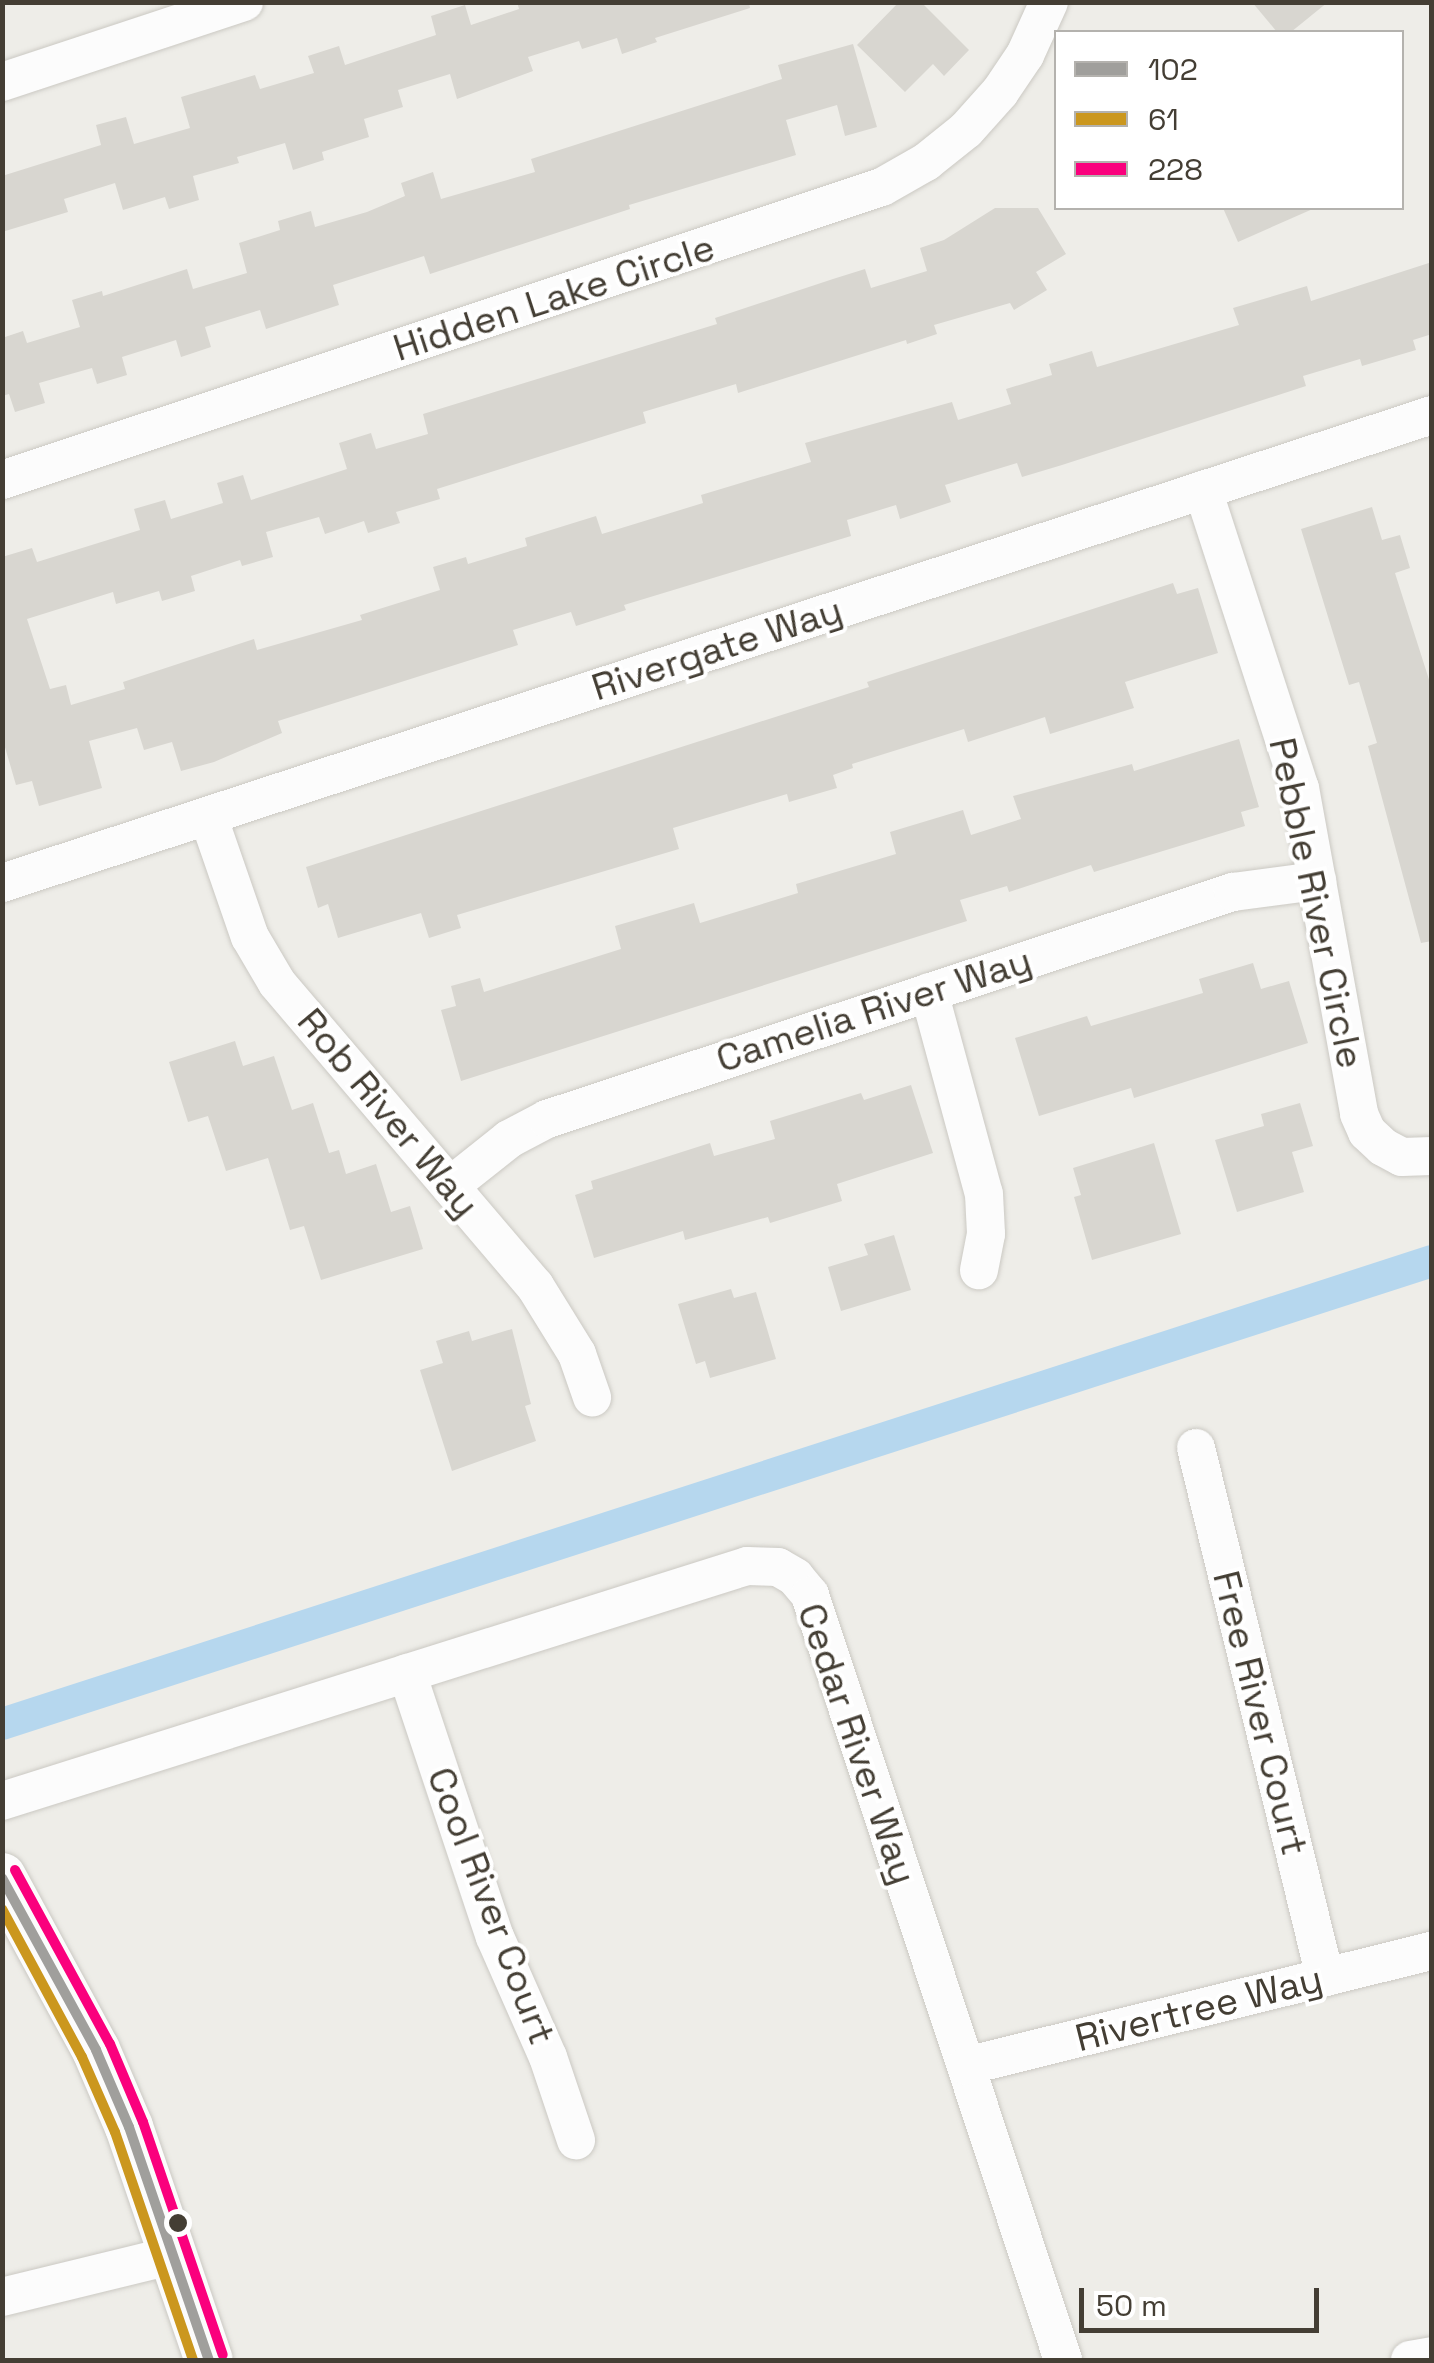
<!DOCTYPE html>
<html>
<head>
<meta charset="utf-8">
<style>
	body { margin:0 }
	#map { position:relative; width:1434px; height:2363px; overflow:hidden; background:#eeede8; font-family:"Space Grotesk",sans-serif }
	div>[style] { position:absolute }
	.canal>* { height:32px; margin:-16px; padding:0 16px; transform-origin:16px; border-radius:16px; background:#b6d7ee }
	.building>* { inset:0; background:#d8d6d0 }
	.roads { filter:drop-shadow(0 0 2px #cbc9c3) drop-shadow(0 0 2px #cbc9c3) }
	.minor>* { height:38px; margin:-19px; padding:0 19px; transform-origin:19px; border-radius:19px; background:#fcfcfc }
	.tertiary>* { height:48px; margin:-24px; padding:0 24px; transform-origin:24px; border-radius:24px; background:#fcfcfc }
	.bus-1>* { height:10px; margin:-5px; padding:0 5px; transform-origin:5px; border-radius:5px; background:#a09f9c }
	.bus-2>* { height:10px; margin:-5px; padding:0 5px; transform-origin:5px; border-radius:5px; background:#cb971e }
	.bus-3>* { height:10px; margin:-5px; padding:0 5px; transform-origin:5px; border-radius:5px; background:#fa007d }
	.dots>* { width:28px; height:28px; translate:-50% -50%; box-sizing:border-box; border:5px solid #fff; border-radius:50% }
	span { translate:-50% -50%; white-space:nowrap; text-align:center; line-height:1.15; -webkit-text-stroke:8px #fff; paint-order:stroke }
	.street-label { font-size:38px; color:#443e34 }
	.frame { position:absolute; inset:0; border:5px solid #443e34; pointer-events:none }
	.legend { position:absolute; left:1054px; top:30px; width:350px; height:180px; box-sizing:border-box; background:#fff; border:2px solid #b4b2ae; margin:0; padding:12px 18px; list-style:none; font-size:30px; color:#443e34 }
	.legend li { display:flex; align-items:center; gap:20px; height:50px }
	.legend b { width:50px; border:2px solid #b4b2ae }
	.scale { position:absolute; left:1079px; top:2288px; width:240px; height:45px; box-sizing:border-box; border:5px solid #443e34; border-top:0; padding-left:12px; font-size:30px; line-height:35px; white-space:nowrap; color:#443e34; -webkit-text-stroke:8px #fff; paint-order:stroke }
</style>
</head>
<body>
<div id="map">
	<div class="canal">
		<div style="left:2px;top:1724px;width:1503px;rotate:-17.94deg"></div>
	</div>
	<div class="building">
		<div style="clip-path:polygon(517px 2px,749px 2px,750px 8px,655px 38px,657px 42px,622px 54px,617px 38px,582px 49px,579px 41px,528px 57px,533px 71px,457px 99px,450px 74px,398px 90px,403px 107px,364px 119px,369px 137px,322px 152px,324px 160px,293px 170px,285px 143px,237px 157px,239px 163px,193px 176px,199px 200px,169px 209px,165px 197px,123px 210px,115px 183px,64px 199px,68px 212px,2px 232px,2px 176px,101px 145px,96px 125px,126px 117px,134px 144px,190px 128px,181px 97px,255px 75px,260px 89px,314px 73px,308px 56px,339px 46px,345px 65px,436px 35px,431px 16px,465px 5px,471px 25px,519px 9px)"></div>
		<div style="clip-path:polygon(899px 2px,921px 2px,969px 50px,944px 76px,933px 64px,905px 92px,857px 45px)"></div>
		<div style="clip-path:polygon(1252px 2px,1328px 2px,1291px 32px,1277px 32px)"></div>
		<div style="clip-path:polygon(853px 44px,877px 127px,845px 136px,837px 105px,786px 120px,796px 155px,629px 205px,630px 209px,430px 274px,424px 256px,333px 285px,339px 305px,266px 329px,260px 310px,205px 327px,211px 347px,181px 357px,176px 340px,122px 357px,127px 375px,97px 384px,92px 368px,39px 383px,45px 403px,15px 412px,9px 394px,2px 396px,2px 338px,23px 331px,27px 343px,80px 327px,72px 300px,102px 291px,103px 296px,187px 269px,193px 289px,247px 273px,239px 243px,280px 230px,278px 221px,311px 211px,315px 227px,367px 212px,405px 196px,401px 183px,433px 172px,441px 199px,535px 172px,531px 159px,782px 79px,778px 65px)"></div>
		<div style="clip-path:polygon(995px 208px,1038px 208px,1066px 254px,1036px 272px,1047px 290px,1014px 310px,1010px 303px,934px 325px,937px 334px,907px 344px,906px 340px,738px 393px,736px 384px,643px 412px,646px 423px,437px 489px,440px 499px,396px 512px,400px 523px,368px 533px,364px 521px,325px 534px,319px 517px,266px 532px,273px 557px,242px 566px,240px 560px,191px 576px,195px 591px,162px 601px,159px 591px,116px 604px,113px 592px,27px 619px,50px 689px,66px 685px,71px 705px,125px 689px,123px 682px,254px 639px,257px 650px,362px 620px,360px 615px,440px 590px,433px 567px,466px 557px,468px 564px,527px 546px,525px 538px,596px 516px,602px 534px,703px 503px,701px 495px,811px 462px,805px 443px,952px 402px,958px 420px,1011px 404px,1006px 389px,1052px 375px,1049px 364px,1092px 351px,1097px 367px,1239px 325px,1233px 308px,1307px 286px,1311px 301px,1432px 262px,1432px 334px,1413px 340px,1416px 350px,1362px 366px,1360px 359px,1303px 376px,1306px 386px,1062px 465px,1022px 477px,1017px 463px,945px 485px,951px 502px,900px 519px,896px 505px,847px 520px,851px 536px,624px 605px,626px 610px,576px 626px,571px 612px,513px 630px,518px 645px,278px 721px,282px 733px,214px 762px,181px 771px,172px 742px,144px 750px,137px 728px,89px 741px,102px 788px,39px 806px,32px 781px,16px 785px,2px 737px,2px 557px,32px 548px,37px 562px,140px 530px,134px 509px,165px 500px,171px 519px,223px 503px,217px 483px,243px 475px,251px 500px,347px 469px,339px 443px,371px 433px,376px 449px,428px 434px,423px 414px,717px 324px,715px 318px,833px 279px,865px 269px,871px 288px,927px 271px,920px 248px,944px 240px)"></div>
		<div style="clip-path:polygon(1223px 208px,1315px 208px,1238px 242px)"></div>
		<div style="clip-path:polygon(1372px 507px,1382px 540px,1400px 535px,1410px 568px,1395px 573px,1432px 689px,1432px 941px,1421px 943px,1368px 746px,1377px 743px,1359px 682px,1349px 685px,1301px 529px)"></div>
		<div style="clip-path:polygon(1173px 583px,1177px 594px,1198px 588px,1218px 653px,1125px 682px,1134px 708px,1050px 734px,1045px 717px,968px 742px,964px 729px,852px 764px,853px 768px,833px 775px,837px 788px,789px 802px,787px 794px,673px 828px,679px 849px,457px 915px,461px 928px,429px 938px,421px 913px,338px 938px,328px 904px,318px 908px,306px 867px,869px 687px,867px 682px)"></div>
		<div style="clip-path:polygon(1239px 739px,1259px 807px,1241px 812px,1245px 826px,1094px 872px,1091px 865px,1009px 892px,1007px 886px,960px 900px,967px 921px,461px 1081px,441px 1010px,456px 1006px,451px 986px,480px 978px,484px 992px,621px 949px,615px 926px,694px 903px,700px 923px,798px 893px,796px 884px,896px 854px,890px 832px,963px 810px,971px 835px,1021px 819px,1013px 796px,1132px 764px,1134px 771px)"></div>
		<div style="clip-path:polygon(1253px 963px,1261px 989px,1289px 981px,1308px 1043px,1134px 1098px,1131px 1088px,1039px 1116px,1015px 1038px,1087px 1016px,1091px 1026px,1203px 993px,1199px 979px)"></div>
		<div style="clip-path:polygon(235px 1041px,243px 1066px,274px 1056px,292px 1110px,313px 1103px,329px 1153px,339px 1150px,346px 1174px,376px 1164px,391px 1212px,410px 1206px,423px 1249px,321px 1280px,304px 1226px,290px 1230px,268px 1158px,226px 1171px,208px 1116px,188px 1122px,169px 1062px)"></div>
		<div style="clip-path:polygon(911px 1085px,933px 1153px,837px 1184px,842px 1201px,770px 1223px,768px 1217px,685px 1240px,683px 1231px,594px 1258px,575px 1195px,593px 1189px,591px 1181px,710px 1143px,714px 1156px,775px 1139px,770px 1121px,861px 1093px,864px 1100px)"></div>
		<div style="clip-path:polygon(1300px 1103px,1313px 1146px,1292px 1152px,1304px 1192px,1237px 1212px,1215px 1140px,1264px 1126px,1261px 1114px)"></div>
		<div style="clip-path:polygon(1154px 1143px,1181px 1234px,1092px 1260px,1074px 1197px,1081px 1195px,1073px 1168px)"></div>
		<div style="clip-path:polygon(894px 1235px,911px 1290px,841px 1311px,828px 1267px,868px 1255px,864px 1244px)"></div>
		<div style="clip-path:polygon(731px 1289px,734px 1298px,756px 1292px,776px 1359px,710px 1378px,705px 1361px,696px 1364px,678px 1304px)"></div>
		<div style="clip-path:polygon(512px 1329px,531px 1404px,525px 1406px,536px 1441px,452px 1471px,420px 1370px,443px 1363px,436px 1341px,469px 1331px,472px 1341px)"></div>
	</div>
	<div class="roads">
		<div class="minor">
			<div style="left:2px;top:82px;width:255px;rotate:-18.3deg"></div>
			<div style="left:2px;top:480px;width:927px;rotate:-18.42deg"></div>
			<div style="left:882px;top:187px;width:51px;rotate:-29.6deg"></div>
			<div style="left:926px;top:162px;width:51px;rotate:-38.7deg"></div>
			<div style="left:966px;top:130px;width:51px;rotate:-48.2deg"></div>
			<div style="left:1000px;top:92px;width:45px;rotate:-56deg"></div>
			<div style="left:1025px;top:55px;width:58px;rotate:-65.6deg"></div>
			<div style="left:1203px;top:490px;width:313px;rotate:72deg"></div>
			<div style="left:1300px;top:788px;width:331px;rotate:79.7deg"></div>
			<div style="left:1359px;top:1114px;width:20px;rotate:66deg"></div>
			<div style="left:1367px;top:1132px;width:22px;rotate:43deg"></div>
			<div style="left:1383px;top:1147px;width:21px;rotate:28deg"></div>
			<div style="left:1402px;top:1157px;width:30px;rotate:-2deg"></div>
			<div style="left:208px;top:816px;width:128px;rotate:70.9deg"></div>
			<div style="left:250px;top:937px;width:53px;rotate:59.6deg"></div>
			<div style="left:277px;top:983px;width:398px;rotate:49.6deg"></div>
			<div style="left:535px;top:1286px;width:80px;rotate:58.3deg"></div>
			<div style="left:577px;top:1354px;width:46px;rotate:70.8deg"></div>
			<div style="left:2px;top:883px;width:1505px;rotate:-18.12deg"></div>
			<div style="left:929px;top:992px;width:209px;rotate:74.8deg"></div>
			<div style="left:984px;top:1194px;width:40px;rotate:87.1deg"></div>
			<div style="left:986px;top:1234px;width:37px;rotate:101deg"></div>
			<div style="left:450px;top:1186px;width:75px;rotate:-38.5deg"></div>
			<div style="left:509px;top:1139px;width:43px;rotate:-27.8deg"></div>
			<div style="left:547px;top:1119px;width:723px;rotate:-18.31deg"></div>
			<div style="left:1233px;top:892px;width:85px;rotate:-7.5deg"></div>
			<div style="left:1196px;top:1448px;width:545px;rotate:76.3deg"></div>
			<div style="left:407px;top:1673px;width:278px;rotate:71.6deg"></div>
			<div style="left:495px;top:1937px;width:131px;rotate:66.2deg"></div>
			<div style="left:548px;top:2057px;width:88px;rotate:71.4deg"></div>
			<div style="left:2px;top:1801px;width:781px;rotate:-17.51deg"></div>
			<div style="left:747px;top:1566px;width:31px;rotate:2deg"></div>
			<div style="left:778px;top:1567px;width:20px;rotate:30deg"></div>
			<div style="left:795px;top:1577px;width:23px;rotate:50deg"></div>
			<div style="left:810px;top:1595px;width:806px;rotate:71.7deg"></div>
			<div style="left:966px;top:2066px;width:480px;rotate:-13.9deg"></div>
			<div style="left:2px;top:2297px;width:177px;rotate:-13.7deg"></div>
			<div style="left:1410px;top:2360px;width:22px;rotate:-10deg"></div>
		</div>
		<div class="tertiary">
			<div style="left:2px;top:1877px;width:197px;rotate:61.5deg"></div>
			<div style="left:96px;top:2050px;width:84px;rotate:66.8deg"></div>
			<div style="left:129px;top:2127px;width:246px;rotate:71.1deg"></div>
		</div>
	</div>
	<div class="bus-1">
		<div style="left:2px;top:1878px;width:196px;rotate:61.3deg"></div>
		<div style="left:96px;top:2050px;width:84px;rotate:66.8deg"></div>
		<div style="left:129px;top:2127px;width:246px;rotate:71.1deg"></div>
	</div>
	<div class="bus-2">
		<div style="left:2px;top:1909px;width:168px;rotate:61.6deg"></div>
		<div style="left:82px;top:2057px;width:82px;rotate:66.3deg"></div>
		<div style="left:115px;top:2132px;width:241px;rotate:71.1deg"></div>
	</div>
	<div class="bus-3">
		<div style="left:15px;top:1870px;width:198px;rotate:61.4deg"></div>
		<div style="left:110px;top:2044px;width:85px;rotate:67.1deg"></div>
		<div style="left:143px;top:2122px;width:246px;rotate:71.1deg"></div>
	</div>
	<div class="dots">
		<div style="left:178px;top:2223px;background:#443e34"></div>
	</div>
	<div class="street-label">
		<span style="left:554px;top:298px;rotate:-18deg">Hidden Lake Circle</span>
		<span style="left:717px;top:649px;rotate:-18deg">Rivergate Way</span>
		<span style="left:1316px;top:903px;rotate:78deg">Pebble River Circle</span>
		<span style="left:874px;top:1010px;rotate:-18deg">Camelia River Way</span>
		<span style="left:388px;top:1113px;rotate:50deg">Rob River Way</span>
		<span style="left:1260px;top:1713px;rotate:76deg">Free River Court</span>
		<span style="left:857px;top:1744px;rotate:71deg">Cedar River Way</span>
		<span style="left:491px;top:1906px;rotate:69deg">Cool River Court</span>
		<span style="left:1199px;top:2009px;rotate:-14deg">Rivertree Way</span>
	</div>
	<div class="frame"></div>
	<ul class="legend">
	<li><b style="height:12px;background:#a09f9c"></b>102</li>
	<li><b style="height:12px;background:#cb971e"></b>61</li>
	<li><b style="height:12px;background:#fa007d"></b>228</li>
	</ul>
	<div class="scale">50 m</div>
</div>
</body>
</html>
